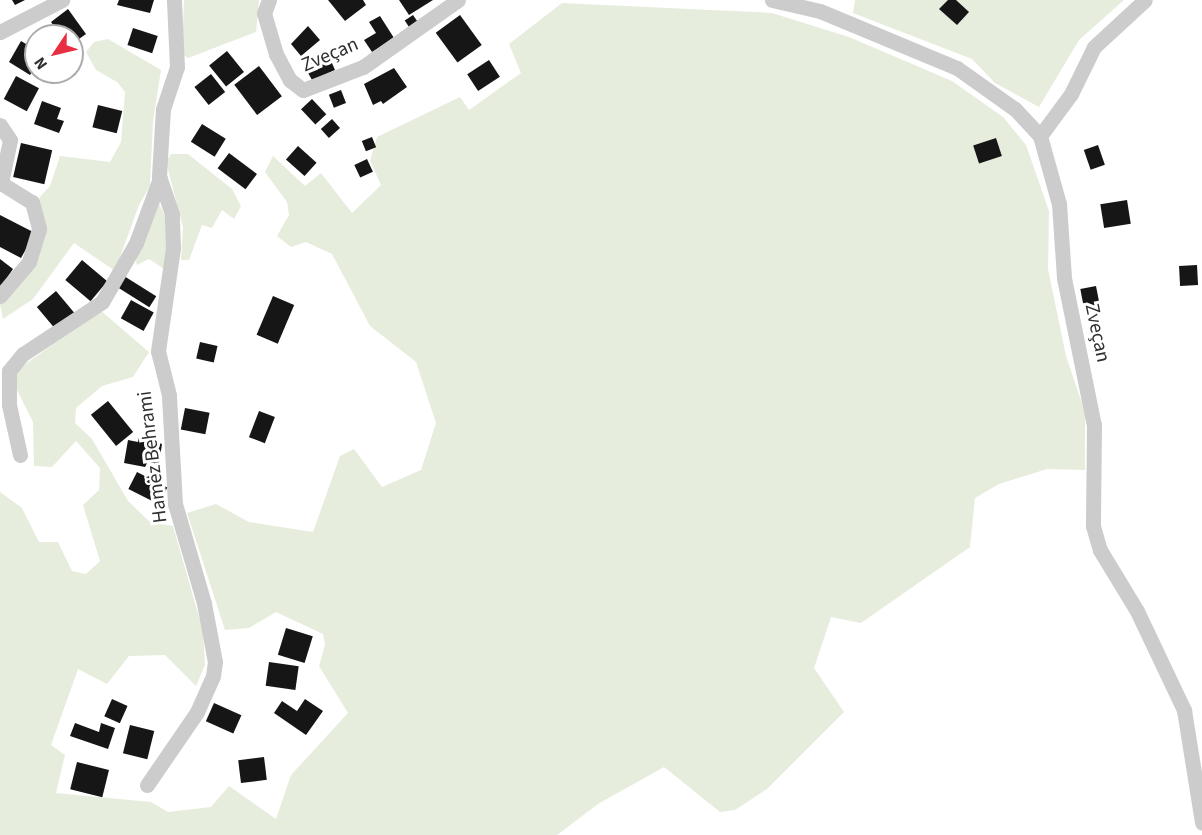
<!DOCTYPE html>
<html>
<head>
<meta charset="utf-8">
<style>
	body { margin:0 }
	#map { position:relative; width:1202px; height:835px; overflow:hidden; background:#fff; font-family:"Source Sans 3",sans-serif }
	div>[style] { position:absolute }
	.green>* { inset:0; background:#e6eddd }
	.building>* { inset:0; background:#161616; transform-origin:0 0 }
	.minor>* { height:15px; margin:-7.5px; padding:0 7.5px; transform-origin:7.5px; border-radius:7.5px; background:#ccc }
	span { translate:-50% -50%; white-space:nowrap; text-align:center; line-height:1.15; -webkit-text-stroke:6px #fff; paint-order:stroke }
	.street-label { font-size:20px; color:#2f2f2f }
	.north { position:absolute; left:24px; top:24px; width:60px; height:60px; box-sizing:border-box; background:#fff; border:2px solid #acacac; border-radius:50%; rotate:235deg; font-size:16px; font-weight:700; line-height:24px; text-align:center; color:#2f2f2f }
	.north::after { content:''; display:block; margin:auto; width:21px; height:27px; background:#e82f42; clip-path:polygon(50% 0,100% 100%,50% 72%,0 100%) }
</style>
</head>
<body>
<div id="map">
	<div class="green">
		<div style="clip-path:polygon(184px 0,259px 0,256px 32px,188px 58px,182px 54px)"></div>
		<div style="clip-path:polygon(855px 0,1124px 0,1079px 40px,1039px 107px,995px 83px,972px 59px,853px 13px)"></div>
		<div style="clip-path:polygon(562px 3px,772px 13px,849px 37px,952px 81px,1003px 117px,1026px 145px,1049px 211px,1048px 269px,1066px 356px,1085px 412px,1085px 470px,1047px 469px,999px 484px,975px 498px,970px 547px,861px 623px,831px 617px,814px 668px,844px 712px,767px 789px,735px 810px,720px 812px,664px 767px,598px 804px,557px 835px,0 835px,0 492px,22px 508px,39px 542px,58px 542px,72px 571px,86px 574px,100px 561px,83px 505px,99px 490px,100px 468px,76px 441px,52px 467px,34px 466px,33px 422px,15px 386px,16px 371px,100px 310px,149px 352px,133px 377px,102px 386px,76px 408px,75px 423px,92px 439px,128px 501px,150px 522px,173px 526px,203px 631px,205px 665px,196px 686px,165px 655px,129px 656px,107px 684px,78px 669px,51px 745px,65px 755px,56px 793px,151px 802px,168px 812px,211px 807px,229px 786px,276px 819px,291px 775px,348px 713px,319px 666px,325px 645px,323px 634px,276px 612px,249px 628px,225px 630px,187px 513px,216px 504px,249px 522px,313px 532px,340px 456px,354px 449px,382px 487px,421px 470px,436px 423px,416px 362px,370px 326px,332px 254px,306px 242px,291px 247px,277px 236px,289px 215px,287px 202px,265px 172px,273px 156px,305px 186px,321px 173px,352px 213px,381px 185px,370px 161px,377px 137px,460px 97px,469px 110px,521px 73px,509px 44px)"></div>
		<div style="clip-path:polygon(108px 39px,161px 70px,153px 121px,150px 186px,139px 205px,115px 271px,74px 243px,33px 299px,3px 319px,0 304px,34px 265px,43px 217px,39px 198px,50px 186px,60px 156px,110px 162px,121px 142px,125px 92px,117px 82px,96px 70px,86px 52px,94px 42px)"></div>
		<div style="clip-path:polygon(171px 154px,188px 154px,232px 189px,241px 206px,234px 219px,222px 210px,212px 228px,202px 225px,189px 260px,181px 260px,183px 227px,166px 162px)"></div>
		<div style="clip-path:polygon(159px 203px,167px 221px,166px 270px,149px 259px,137px 265px,134px 256px)"></div>
	</div>
	<div class="building">
		<div style="clip-path:polygon(12px 0,25px 0,15px 5px)"></div>
		<div style="clip-path:polygon(119px 0,154px 0,150px 13px,117px 5px)"></div>
		<div style="clip-path:polygon(328px 0,363px 0,366px 5px,345px 21px)"></div>
		<div style="clip-path:polygon(399px 0,433px 0,409px 15px)"></div>
		<div style="clip-path:polygon(948px 0,956px 0,969px 12px,957px 25px,939px 9px)"></div>
		<div style="clip-path:polygon(68px 9px,86px 34px,72px 44px,72px 36px,61px 36px,51px 22px)"></div>
		<div style="left:413px;top:15px;width:11px;height:10px;rotate:56deg"></div>
		<div style="left:460px;top:15px;width:37px;height:30px;rotate:54deg"></div>
		<div style="clip-path:polygon(380px 16px,394px 38px,372px 52px,364px 40px,376px 33px,369px 22px)"></div>
		<div style="clip-path:polygon(308px 26px,320px 40px,301px 56px,291px 44px)"></div>
		<div style="left:133px;top:28px;width:26px;height:18px;rotate:18deg"></div>
		<div style="clip-path:polygon(21px 41px,36px 50px,36px 66px,30px 75px,9px 62px)"></div>
		<div style="left:227px;top:51px;width:27px;height:23px;rotate:51deg"></div>
		<div style="clip-path:polygon(328px 54px,335px 70px,312px 80px,307px 71px,314px 69px,311px 62px)"></div>
		<div style="left:489px;top:60px;width:20px;height:26px;rotate:57deg"></div>
		<div style="left:259px;top:66px;width:38px;height:31px;rotate:53deg"></div>
		<div style="clip-path:polygon(394px 68px,407px 87px,383px 104px,381px 101px,373px 105px,364px 84px)"></div>
		<div style="left:211px;top:74px;width:23px;height:21px;rotate:52deg"></div>
		<div style="left:16px;top:76px;width:26px;height:26px;rotate:28deg"></div>
		<div style="left:341px;top:90px;width:14px;height:13px;rotate:69deg"></div>
		<div style="left:312px;top:99px;width:21px;height:15px;rotate:47deg"></div>
		<div style="clip-path:polygon(42px 101px,61px 108px,57px 119px,64px 121px,59px 133px,34px 124px)"></div>
		<div style="left:98px;top:105px;width:25px;height:23px;rotate:14deg"></div>
		<div style="left:332px;top:119px;width:12px;height:15px;rotate:48deg"></div>
		<div style="left:202px;top:124px;width:28px;height:21px;rotate:32deg"></div>
		<div style="left:372px;top:137px;width:11px;height:11px;rotate:68deg"></div>
		<div style="left:996px;top:138px;width:19px;height:24px;rotate:72deg"></div>
		<div style="left:21px;top:143px;width:32px;height:35px;rotate:13deg"></div>
		<div style="left:1098px;top:145px;width:21px;height:15px;rotate:71deg"></div>
		<div style="left:298px;top:146px;width:25px;height:18px;rotate:42deg"></div>
		<div style="left:229px;top:153px;width:35px;height:19px;rotate:37deg"></div>
		<div style="left:367px;top:159px;width:14px;height:14px;rotate:65deg"></div>
		<div style="left:1127px;top:200px;width:24px;height:27px;rotate:81deg"></div>
		<div style="clip-path:polygon(0 215px,35px 233px,21px 258px,0 247px)"></div>
		<div style="clip-path:polygon(0 259px,13px 269px,0 288px)"></div>
		<div style="left:82px;top:260px;width:33px;height:26px;rotate:40deg"></div>
		<div style="left:1197px;top:265px;width:20px;height:18px;rotate:87deg"></div>
		<div style="left:124px;top:276px;width:38px;height:13px;rotate:32deg"></div>
		<div style="left:1096px;top:286px;width:21px;height:16px;rotate:79deg"></div>
		<div style="left:56px;top:291px;width:30px;height:25px;rotate:50deg"></div>
		<div style="left:273px;top:296px;width:23px;height:42px;rotate:23deg"></div>
		<div style="left:131px;top:300px;width:26px;height:21px;rotate:29deg"></div>
		<div style="left:200px;top:342px;width:18px;height:17px;rotate:13deg"></div>
		<div style="left:108px;top:401px;width:40px;height:22px;rotate:51deg"></div>
		<div style="left:185px;top:408px;width:25px;height:22px;rotate:11deg"></div>
		<div style="left:259px;top:411px;width:17px;height:28px;rotate:21deg"></div>
		<div style="clip-path:polygon(139px 437px,162px 444px,159px 464px,148px 462px,145px 467px,124px 463px,128px 440px,138px 442px)"></div>
		<div style="left:137px;top:472px;width:34px;height:19px;rotate:27deg"></div>
		<div style="left:286px;top:628px;width:28px;height:28px;rotate:17deg"></div>
		<div style="left:269px;top:662px;width:30px;height:24px;rotate:8deg"></div>
		<div style="left:112px;top:699px;width:17px;height:19px;rotate:24deg"></div>
		<div style="clip-path:polygon(305px 699px,323px 711px,306px 735px,274px 713px,282px 701px,297px 711px)"></div>
		<div style="left:214px;top:703px;width:30px;height:20px;rotate:24deg"></div>
		<div style="clip-path:polygon(75px 723px,99px 732px,101px 723px,115px 728px,108px 749px,70px 736px)"></div>
		<div style="left:130px;top:725px;width:25px;height:29px;rotate:14deg"></div>
		<div style="left:264px;top:757px;width:23px;height:26px;rotate:83deg"></div>
		<div style="left:77px;top:762px;width:33px;height:28px;rotate:14deg"></div>
	</div>
	<div class="minor">
		<div style="left:269px;top:0;width:14px;rotate:111deg"></div>
		<div style="left:264px;top:13px;width:43px;rotate:73.7deg"></div>
		<div style="left:276px;top:54px;width:30px;rotate:62deg"></div>
		<div style="left:290px;top:80px;width:16px;rotate:38deg"></div>
		<div style="left:303px;top:90px;width:64px;rotate:-21deg"></div>
		<div style="left:363px;top:67px;width:116px;rotate:-35.2deg"></div>
		<div style="left:772px;top:0;width:49px;rotate:12.9deg"></div>
		<div style="left:820px;top:11px;width:148px;rotate:22.6deg"></div>
		<div style="left:957px;top:68px;width:71px;rotate:35.3deg"></div>
		<div style="left:1015px;top:109px;width:37px;rotate:47deg"></div>
		<div style="left:1040px;top:136px;width:71px;rotate:74.4deg"></div>
		<div style="left:1059px;top:204px;width:74px;rotate:86.1deg"></div>
		<div style="left:1064px;top:278px;width:150px;rotate:78.5deg"></div>
		<div style="left:1094px;top:425px;width:101px;rotate:90.6deg"></div>
		<div style="left:1093px;top:526px;width:25px;rotate:74deg"></div>
		<div style="left:1100px;top:550px;width:71px;rotate:58.8deg"></div>
		<div style="left:1137px;top:611px;width:110px;rotate:64.6deg"></div>
		<div style="left:1184px;top:710px;width:114px;rotate:80.9deg"></div>
		<div style="left:0;top:32px;width:70px;rotate:-27.3deg"></div>
		<div style="left:0;top:125px;width:18px;rotate:56deg"></div>
		<div style="left:10px;top:140px;width:44px;rotate:101.8deg"></div>
		<div style="left:1px;top:183px;width:36px;rotate:32deg"></div>
		<div style="left:32px;top:202px;width:28px;rotate:75deg"></div>
		<div style="left:39px;top:229px;width:34px;rotate:107deg"></div>
		<div style="left:29px;top:262px;width:45px;rotate:130.5deg"></div>
		<div style="left:1040px;top:136px;width:52px;rotate:-53.6deg"></div>
		<div style="left:1071px;top:94px;width:52px;rotate:-63.9deg"></div>
		<div style="left:1094px;top:47px;width:69px;rotate:-42.7deg"></div>
		<div style="left:20px;top:455px;width:51px;rotate:-102.4deg"></div>
		<div style="left:9px;top:405px;width:34px;rotate:-90deg"></div>
		<div style="left:9px;top:371px;width:22px;rotate:-51deg"></div>
		<div style="left:23px;top:354px;width:95px;rotate:-33.4deg"></div>
		<div style="left:102px;top:302px;width:68px;rotate:-60deg"></div>
		<div style="left:136px;top:243px;width:69px;rotate:-69.7deg"></div>
		<div style="left:147px;top:785px;width:88px;rotate:-55.6deg"></div>
		<div style="left:197px;top:712px;width:39px;rotate:-66deg"></div>
		<div style="left:213px;top:676px;width:14px;rotate:-82deg"></div>
		<div style="left:215px;top:662px;width:60px;rotate:-100.6deg"></div>
		<div style="left:204px;top:603px;width:103px;rotate:-106.3deg"></div>
		<div style="left:175px;top:504px;width:109px;rotate:-93.2deg"></div>
		<div style="left:169px;top:395px;width:45px;rotate:-104deg"></div>
		<div style="left:158px;top:351px;width:104px;rotate:-81.7deg"></div>
		<div style="left:173px;top:248px;width:34px;rotate:-92deg"></div>
		<div style="left:172px;top:214px;width:40px;rotate:-108.9deg"></div>
		<div style="left:159px;top:176px;width:67px;rotate:-86.6deg"></div>
		<div style="left:163px;top:109px;width:44px;rotate:-71.6deg"></div>
		<div style="left:177px;top:67px;width:67px;rotate:-92.6deg"></div>
	</div>
	<div class="street-label">
		<span style="left:330px;top:55px;rotate:-23deg">Zveçan</span>
		<span style="left:1097px;top:333px;rotate:78deg">Zveçan</span>
		<span style="left:153px;top:457px;rotate:-97deg">Hamëz Behrami</span>
	</div>
	<div class="north">N</div>
</div>
</body>
</html>
